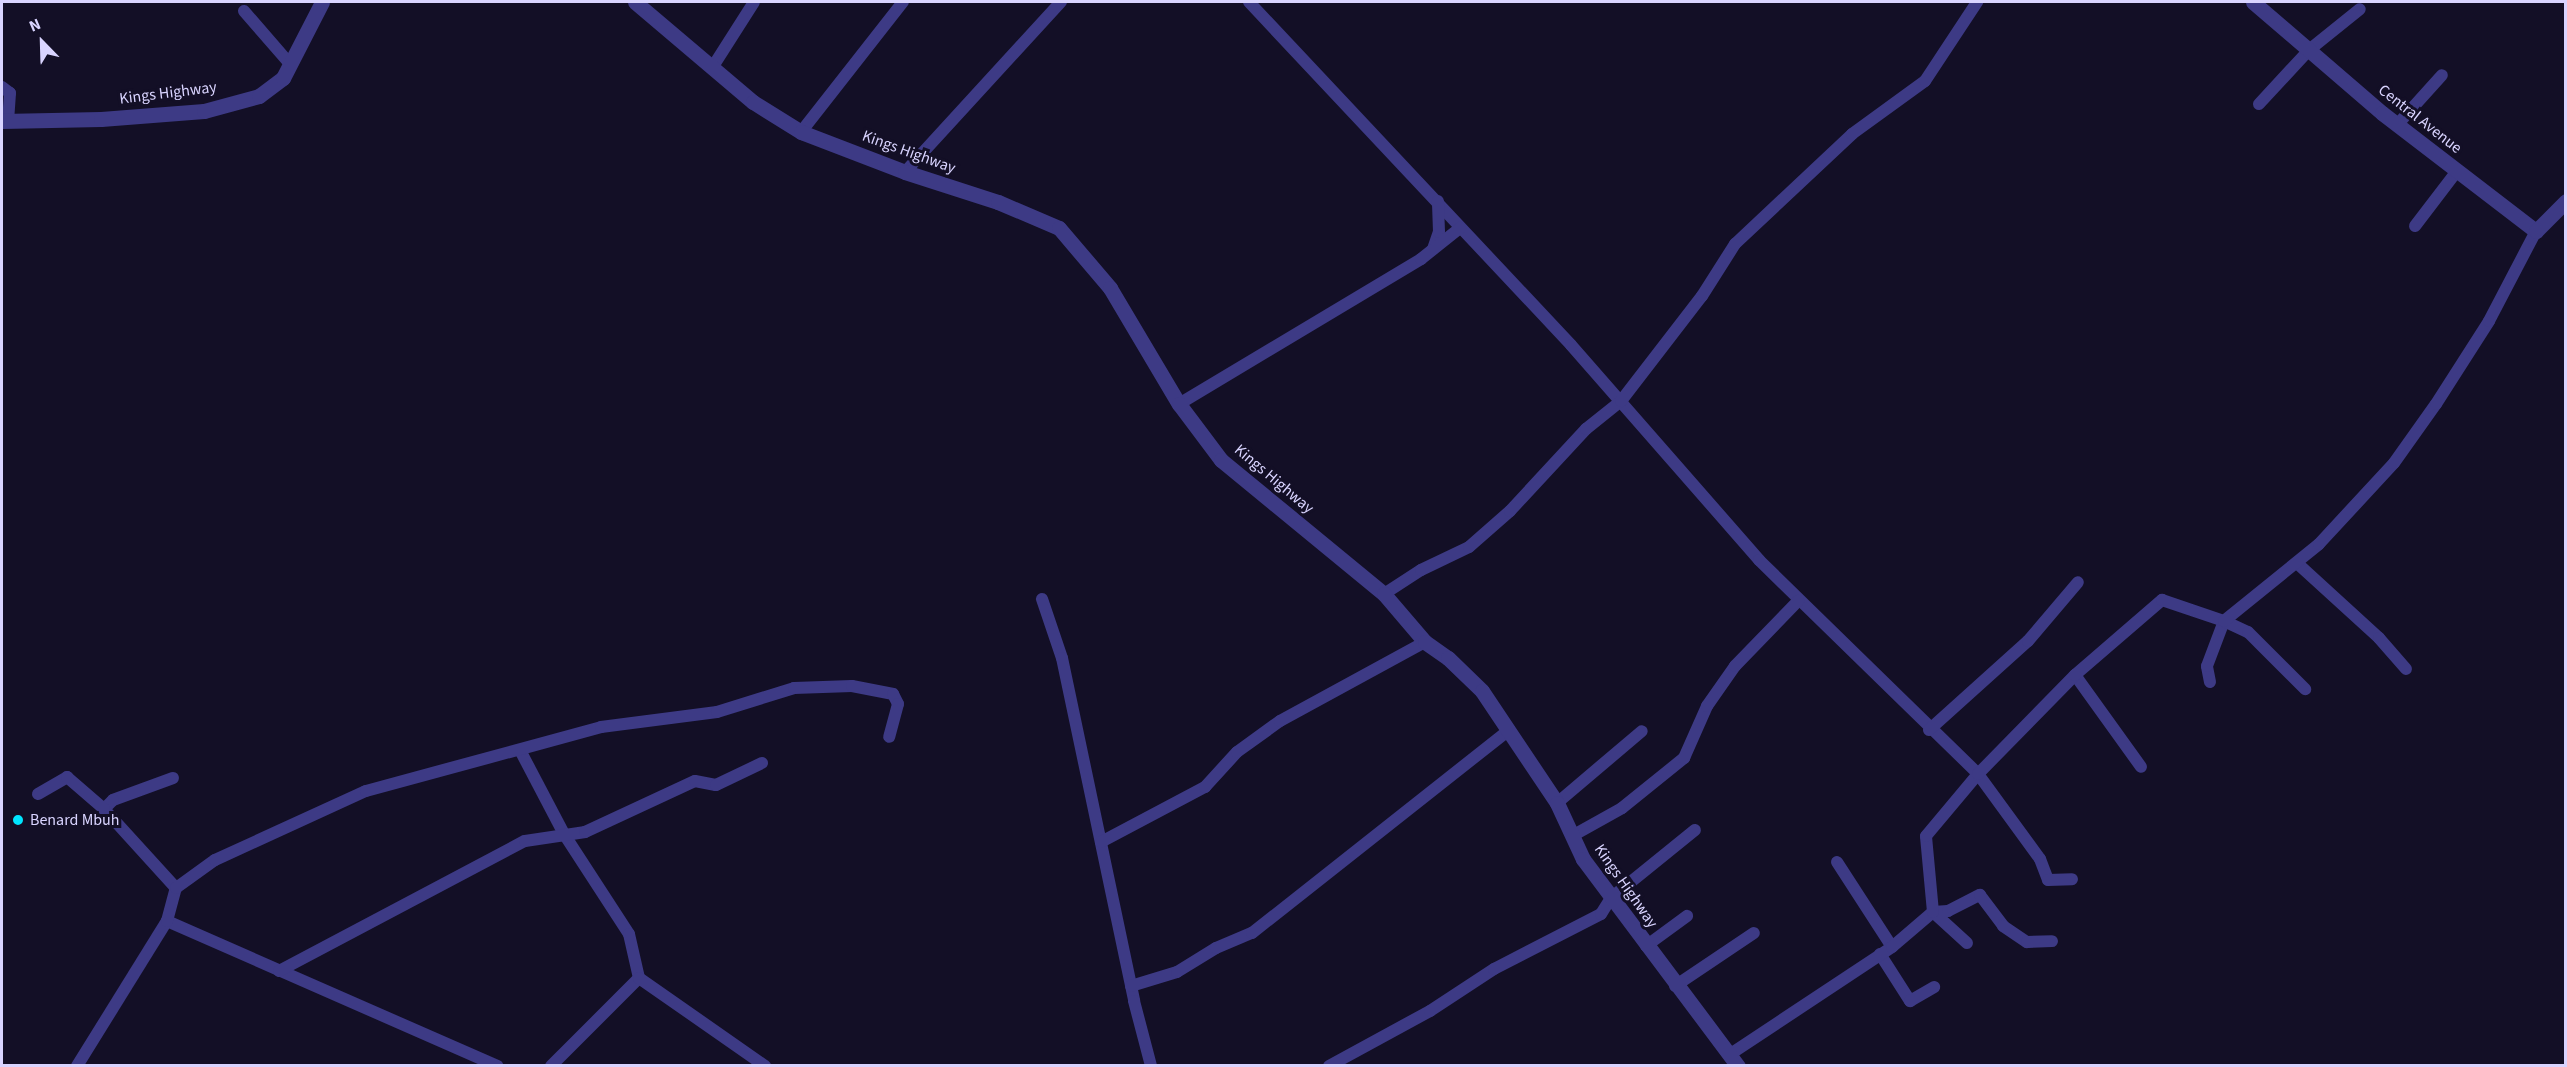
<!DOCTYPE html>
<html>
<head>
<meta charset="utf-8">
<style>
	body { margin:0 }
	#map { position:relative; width:2567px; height:1067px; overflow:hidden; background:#130f26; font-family:"Source Sans 3",sans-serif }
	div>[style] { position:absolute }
	.minor>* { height:12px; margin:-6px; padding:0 6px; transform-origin:6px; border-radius:6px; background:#3d3a85 }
	.tertiary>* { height:15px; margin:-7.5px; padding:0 7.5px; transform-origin:7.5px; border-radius:7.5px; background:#3d3a85 }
	.dots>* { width:16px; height:16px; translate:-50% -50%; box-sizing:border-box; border:3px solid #130f26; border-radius:50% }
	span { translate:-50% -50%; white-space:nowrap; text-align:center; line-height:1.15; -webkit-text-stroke:6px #130f26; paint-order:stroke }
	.street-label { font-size:16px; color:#d9d4ff }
	.poi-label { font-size:16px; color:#d9d4ff }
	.left { translate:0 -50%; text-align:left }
	.frame { position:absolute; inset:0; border:3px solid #d9d4ff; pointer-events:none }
	.north { position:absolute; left:12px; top:12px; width:60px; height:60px; -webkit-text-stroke:4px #130f26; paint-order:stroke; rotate:337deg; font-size:16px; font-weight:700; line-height:24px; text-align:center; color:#d9d4ff }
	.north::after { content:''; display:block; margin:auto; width:21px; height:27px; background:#d9d4ff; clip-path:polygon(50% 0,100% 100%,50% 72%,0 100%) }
</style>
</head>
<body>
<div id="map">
	<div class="minor">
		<div style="left:1249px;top:2px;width:470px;rotate:46.8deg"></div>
		<div style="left:1571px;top:345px;width:286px;rotate:48.8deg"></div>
		<div style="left:1759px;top:560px;width:306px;rotate:44.3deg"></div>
		<div style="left:1978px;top:774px;width:105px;rotate:53.9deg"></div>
		<div style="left:2040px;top:859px;width:22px;rotate:69deg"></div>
		<div style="left:2048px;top:880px;width:24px;rotate:-2deg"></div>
		<div style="left:244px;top:11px;width:70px;rotate:49deg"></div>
		<div style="left:712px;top:68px;width:78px;rotate:-57.5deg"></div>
		<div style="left:2px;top:87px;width:10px;rotate:37deg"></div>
		<div style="left:10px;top:93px;width:28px;rotate:94deg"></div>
		<div style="left:2259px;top:104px;width:74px;rotate:-47.2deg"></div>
		<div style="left:2309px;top:50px;width:65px;rotate:-38.8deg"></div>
		<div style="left:2397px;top:125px;width:67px;rotate:-48deg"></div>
		<div style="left:801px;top:132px;width:165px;rotate:-51.9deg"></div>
		<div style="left:905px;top:172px;width:231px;rotate:-47.5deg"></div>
		<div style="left:2415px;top:226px;width:69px;rotate:-52.6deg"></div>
		<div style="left:1433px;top:249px;width:18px;rotate:-71deg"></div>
		<div style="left:1439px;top:232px;width:31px;rotate:-92deg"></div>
		<div style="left:1179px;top:404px;width:282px;rotate:-30.9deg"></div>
		<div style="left:1421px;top:259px;width:50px;rotate:-38.5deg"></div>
		<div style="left:2298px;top:564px;width:110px;rotate:42.4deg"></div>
		<div style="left:2379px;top:638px;width:41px;rotate:48.9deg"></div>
		<div style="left:1384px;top:594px;width:44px;rotate:-33deg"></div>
		<div style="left:1421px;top:570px;width:53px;rotate:-25.6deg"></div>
		<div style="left:1469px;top:547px;width:55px;rotate:-41.3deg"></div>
		<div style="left:1510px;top:511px;width:112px;rotate:-47.2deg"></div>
		<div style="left:1586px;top:429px;width:45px;rotate:-38.7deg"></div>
		<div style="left:1621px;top:401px;width:133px;rotate:-52.4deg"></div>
		<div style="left:1702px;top:296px;width:62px;rotate:-57.6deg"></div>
		<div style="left:1735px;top:244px;width:161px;rotate:-43.2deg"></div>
		<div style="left:1852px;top:134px;width:90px;rotate:-36deg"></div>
		<div style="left:1925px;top:81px;width:95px;rotate:-56.6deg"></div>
		<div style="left:1042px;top:599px;width:62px;rotate:71.3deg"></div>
		<div style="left:1062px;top:658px;width:350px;rotate:78.1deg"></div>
		<div style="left:1134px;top:1001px;width:67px;rotate:75.3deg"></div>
		<div style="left:2075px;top:675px;width:113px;rotate:54.3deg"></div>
		<div style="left:2210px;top:682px;width:16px;rotate:-101deg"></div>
		<div style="left:2207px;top:666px;width:48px;rotate:-69.3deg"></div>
		<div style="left:2224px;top:621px;width:26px;rotate:25deg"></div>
		<div style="left:2248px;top:632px;width:81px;rotate:45deg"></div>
		<div style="left:1929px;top:730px;width:133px;rotate:-42deg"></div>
		<div style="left:2028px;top:641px;width:77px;rotate:-49.7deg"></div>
		<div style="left:521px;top:752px;width:93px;rotate:62.3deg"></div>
		<div style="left:564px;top:834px;width:119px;rotate:57deg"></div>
		<div style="left:629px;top:934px;width:45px;rotate:77.2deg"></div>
		<div style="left:173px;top:778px;width:64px;rotate:159.9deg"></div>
		<div style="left:113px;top:800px;width:13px;rotate:135deg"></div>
		<div style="left:104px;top:809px;width:107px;rotate:47.7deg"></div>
		<div style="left:38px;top:794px;width:34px;rotate:-30deg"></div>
		<div style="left:67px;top:777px;width:49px;rotate:40.9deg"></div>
		<div style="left:1557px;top:803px;width:111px;rotate:-40.3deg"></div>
		<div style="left:1572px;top:836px;width:57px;rotate:-29.2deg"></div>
		<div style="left:1622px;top:808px;width:80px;rotate:-38.9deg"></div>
		<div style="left:1684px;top:758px;width:57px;rotate:-66.1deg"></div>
		<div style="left:1707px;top:706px;width:49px;rotate:-55deg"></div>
		<div style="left:1735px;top:666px;width:91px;rotate:-45.9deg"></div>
		<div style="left:1101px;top:842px;width:118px;rotate:-27.9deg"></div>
		<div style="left:1205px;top:787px;width:47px;rotate:-47.6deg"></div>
		<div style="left:1237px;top:752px;width:53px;rotate:-35.8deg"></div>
		<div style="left:1280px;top:721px;width:165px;rotate:-28.6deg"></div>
		<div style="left:1837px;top:862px;width:101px;rotate:57.1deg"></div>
		<div style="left:1933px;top:912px;width:15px;rotate:-4deg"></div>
		<div style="left:1948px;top:911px;width:36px;rotate:-27deg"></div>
		<div style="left:1980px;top:895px;width:39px;rotate:53deg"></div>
		<div style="left:2003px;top:926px;width:29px;rotate:34deg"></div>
		<div style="left:2027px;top:942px;width:25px;rotate:-2deg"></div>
		<div style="left:1933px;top:912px;width:46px;rotate:42.4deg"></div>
		<div style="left:167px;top:921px;width:361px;rotate:23.7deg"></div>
		<div style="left:1646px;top:946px;width:51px;rotate:-36.2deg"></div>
		<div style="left:1880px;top:954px;width:56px;rotate:57.4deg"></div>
		<div style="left:1910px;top:1001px;width:28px;rotate:-30deg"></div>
		<div style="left:279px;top:971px;width:278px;rotate:-27.9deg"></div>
		<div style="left:525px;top:841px;width:61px;rotate:-8.5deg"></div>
		<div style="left:585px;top:832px;width:121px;rotate:-24.9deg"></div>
		<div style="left:695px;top:781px;width:21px;rotate:11deg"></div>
		<div style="left:716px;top:785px;width:51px;rotate:-25.6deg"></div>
		<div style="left:1131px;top:986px;width:48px;rotate:-16.9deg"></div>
		<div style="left:1177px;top:972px;width:46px;rotate:-31.6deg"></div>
		<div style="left:1216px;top:948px;width:39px;rotate:-23deg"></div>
		<div style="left:1252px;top:933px;width:328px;rotate:-38.3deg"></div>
		<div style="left:1675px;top:986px;width:95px;rotate:-33.9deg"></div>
		<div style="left:1729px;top:1055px;width:196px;rotate:-33.5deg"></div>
		<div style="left:1892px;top:947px;width:54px;rotate:-40.5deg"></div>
		<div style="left:1933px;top:912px;width:76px;rotate:-95.3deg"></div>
		<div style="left:1926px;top:836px;width:81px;rotate:-50deg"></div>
		<div style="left:1978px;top:774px;width:139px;rotate:-45.6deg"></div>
		<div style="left:2075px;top:675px;width:115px;rotate:-40.8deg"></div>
		<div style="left:2162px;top:600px;width:65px;rotate:18.7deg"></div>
		<div style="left:2224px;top:621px;width:122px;rotate:-39deg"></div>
		<div style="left:2319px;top:544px;width:110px;rotate:-47.2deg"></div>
		<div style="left:2394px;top:463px;width:72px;rotate:-54.6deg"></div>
		<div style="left:2436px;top:404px;width:98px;rotate:-57.4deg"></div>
		<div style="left:2489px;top:321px;width:102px;rotate:-62.4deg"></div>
		<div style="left:77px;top:1066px;width:171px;rotate:-58.2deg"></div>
		<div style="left:167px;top:921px;width:34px;rotate:-75deg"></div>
		<div style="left:176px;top:888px;width:48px;rotate:-35.7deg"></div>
		<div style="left:215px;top:860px;width:166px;rotate:-24.6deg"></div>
		<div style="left:366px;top:791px;width:244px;rotate:-15.2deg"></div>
		<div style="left:601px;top:727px;width:117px;rotate:-7.4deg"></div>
		<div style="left:717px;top:712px;width:81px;rotate:-17.3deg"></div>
		<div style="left:794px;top:688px;width:58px;rotate:-2deg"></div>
		<div style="left:852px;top:686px;width:42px;rotate:11deg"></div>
		<div style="left:893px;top:694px;width:11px;rotate:63deg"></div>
		<div style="left:898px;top:704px;width:34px;rotate:105deg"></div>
		<div style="left:551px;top:1066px;width:124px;rotate:-45deg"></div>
		<div style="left:639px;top:978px;width:154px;rotate:34.9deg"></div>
		<div style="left:1329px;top:1066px;width:115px;rotate:-28.6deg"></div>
		<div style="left:1430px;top:1011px;width:77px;rotate:-33.3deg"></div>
		<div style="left:1494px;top:969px;width:120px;rotate:-27.2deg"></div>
		<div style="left:1601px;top:914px;width:19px;rotate:-58deg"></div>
		<div style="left:1611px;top:898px;width:108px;rotate:-39deg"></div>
	</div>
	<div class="tertiary">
		<div style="left:635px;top:2px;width:155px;rotate:40.3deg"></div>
		<div style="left:753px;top:102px;width:57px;rotate:32deg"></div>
		<div style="left:801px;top:132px;width:111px;rotate:21deg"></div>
		<div style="left:905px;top:172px;width:98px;rotate:17.9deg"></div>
		<div style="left:998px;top:202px;width:66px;rotate:23.1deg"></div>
		<div style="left:1059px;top:228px;width:79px;rotate:49.6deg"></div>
		<div style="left:1110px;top:288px;width:135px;rotate:59.3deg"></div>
		<div style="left:1179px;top:404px;width:70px;rotate:53.1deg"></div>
		<div style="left:1221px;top:460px;width:211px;rotate:39.4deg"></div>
		<div style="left:1384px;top:594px;width:63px;rotate:49.5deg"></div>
		<div style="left:1425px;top:642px;width:28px;rotate:35deg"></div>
		<div style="left:1448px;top:658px;width:47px;rotate:44.1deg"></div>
		<div style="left:1482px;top:691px;width:135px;rotate:56.2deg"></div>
		<div style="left:1557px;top:803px;width:62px;rotate:65.1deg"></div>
		<div style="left:1583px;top:859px;width:259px;rotate:53.2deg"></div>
		<div style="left:2253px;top:2px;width:170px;rotate:40.7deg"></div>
		<div style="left:2382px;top:113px;width:194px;rotate:37.5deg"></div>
		<div style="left:2536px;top:231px;width:42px;rotate:-45deg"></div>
		<div style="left:2px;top:121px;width:99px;rotate:-1.2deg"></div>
		<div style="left:101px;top:119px;width:103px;rotate:-4.4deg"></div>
		<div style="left:204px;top:111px;width:57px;rotate:-15.3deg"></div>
		<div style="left:259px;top:96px;width:30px;rotate:-37deg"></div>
		<div style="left:283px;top:78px;width:85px;rotate:-62.8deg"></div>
	</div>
	<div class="dots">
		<div style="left:18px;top:820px;background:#00e5ff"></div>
	</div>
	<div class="street-label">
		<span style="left:168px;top:93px;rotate:-7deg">Kings Highway</span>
		<span style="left:2420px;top:119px;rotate:38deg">Central Avenue</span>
		<span style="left:909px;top:152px;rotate:20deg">Kings Highway</span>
		<span style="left:1274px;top:479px;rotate:40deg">Kings Highway</span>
		<span style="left:1626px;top:886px;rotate:55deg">Kings Highway</span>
	</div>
	<div class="poi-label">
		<span class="left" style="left:30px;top:820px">Benard Mbuh</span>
	</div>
	<div class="frame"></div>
	<div class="north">N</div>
</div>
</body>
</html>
